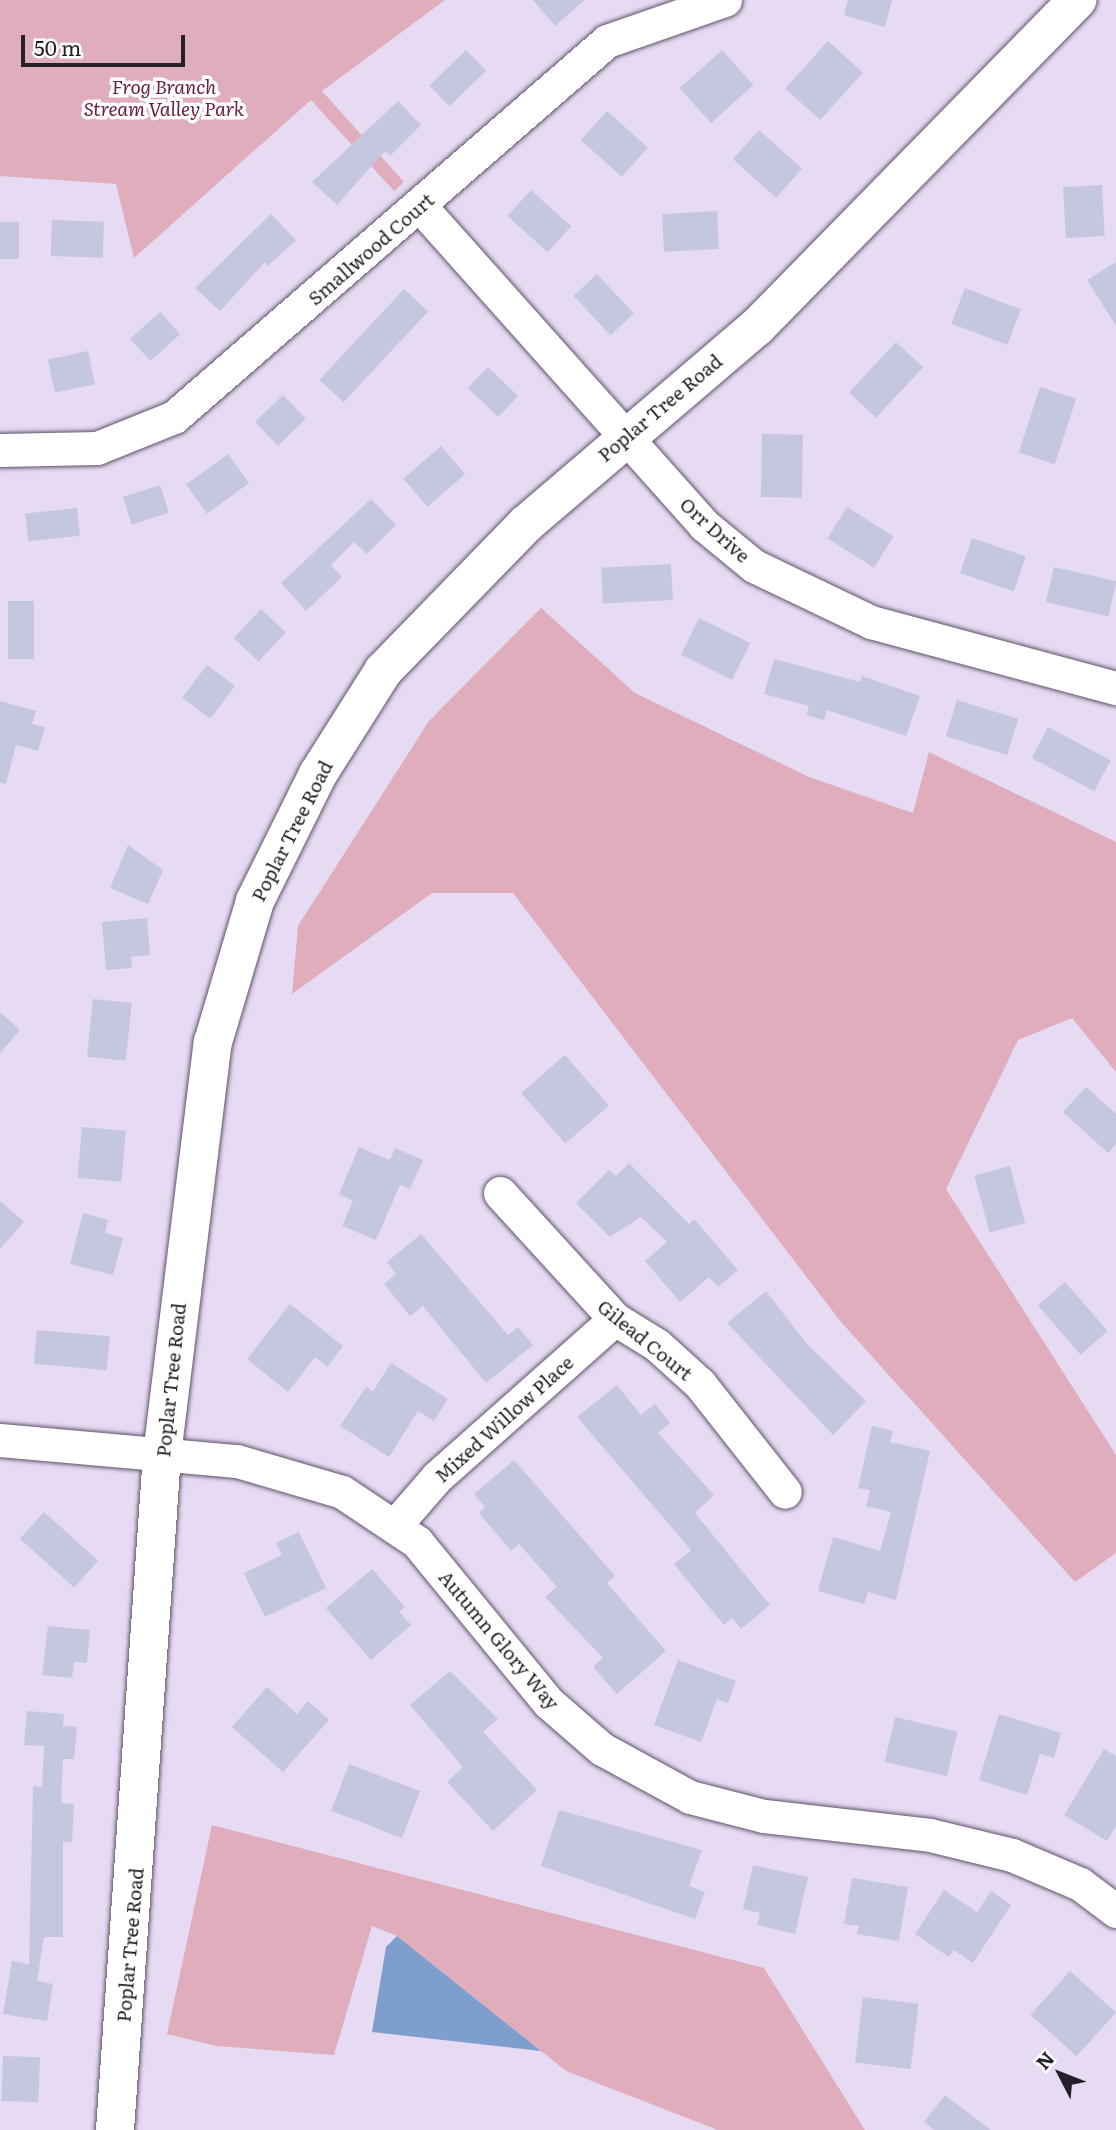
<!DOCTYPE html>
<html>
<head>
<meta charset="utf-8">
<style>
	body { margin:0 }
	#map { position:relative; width:1116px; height:2130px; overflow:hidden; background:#e7daf3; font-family:Literata,serif }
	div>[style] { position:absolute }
	.green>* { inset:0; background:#dfadbc }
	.water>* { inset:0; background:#7e9ecd }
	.building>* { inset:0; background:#c5c7e1; transform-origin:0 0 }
	.roads { filter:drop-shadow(0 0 2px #5f546a) drop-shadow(0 0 2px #5f546a) }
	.minor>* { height:33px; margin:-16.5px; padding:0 16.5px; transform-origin:16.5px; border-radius:16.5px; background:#fff }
	.major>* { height:38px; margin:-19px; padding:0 19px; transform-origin:19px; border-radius:19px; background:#fff }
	span { translate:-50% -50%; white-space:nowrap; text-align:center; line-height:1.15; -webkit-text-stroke:7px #fff; paint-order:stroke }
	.park-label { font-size:19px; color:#6a213f; font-style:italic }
	.street-label { font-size:19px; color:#241f28 }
	.north { position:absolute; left:1025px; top:2039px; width:70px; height:70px; -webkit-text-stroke:5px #fff; paint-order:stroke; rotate:312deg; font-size:19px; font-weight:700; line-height:28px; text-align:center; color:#241f28 }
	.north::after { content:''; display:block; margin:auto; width:24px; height:32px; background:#241f28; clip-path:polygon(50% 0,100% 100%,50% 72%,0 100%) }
	.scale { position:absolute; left:21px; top:35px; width:164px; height:32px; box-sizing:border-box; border:4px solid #241f28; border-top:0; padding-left:9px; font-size:21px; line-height:24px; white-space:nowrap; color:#241f28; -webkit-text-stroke:5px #fff; paint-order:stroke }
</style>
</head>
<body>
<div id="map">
	<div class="green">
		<div style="clip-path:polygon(0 0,445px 0,322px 91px,404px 182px,394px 191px,311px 100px,134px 258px,116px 184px,0 176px)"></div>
		<div style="clip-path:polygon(541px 608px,635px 693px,809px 777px,913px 813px,929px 752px,1116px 842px,1116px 1072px,1072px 1018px,1018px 1040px,946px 1189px,1116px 1455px,1116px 1553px,1075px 1582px,841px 1322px,513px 893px,432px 893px,292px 994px,298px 926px,429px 721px)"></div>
		<div style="clip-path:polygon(212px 1825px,764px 1968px,865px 2130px,718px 2130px,566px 2071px,397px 1936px,372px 1926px,334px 2055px,216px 2046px,167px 2034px)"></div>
	</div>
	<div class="water">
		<div style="clip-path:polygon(397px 1936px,541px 2051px,372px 2032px,386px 1947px)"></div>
	</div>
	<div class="building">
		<div style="clip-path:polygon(533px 0,585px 0,555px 26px)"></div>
		<div style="clip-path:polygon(848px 0,892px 0,885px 27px,844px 15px)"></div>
		<div style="left:828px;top:41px;width:47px;height:64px;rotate:42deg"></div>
		<div style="left:466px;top:50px;width:29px;height:51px;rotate:46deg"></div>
		<div style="left:722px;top:50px;width:47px;height:57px;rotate:48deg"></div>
		<div style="clip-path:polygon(398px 101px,421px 125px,390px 156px,385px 151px,337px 205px,312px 182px)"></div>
		<div style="left:607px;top:111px;width:55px;height:39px;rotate:42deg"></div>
		<div style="left:759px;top:130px;width:58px;height:39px;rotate:42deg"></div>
		<div style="left:1102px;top:185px;width:51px;height:39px;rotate:87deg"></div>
		<div style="left:531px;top:190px;width:54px;height:35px;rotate:42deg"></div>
		<div style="left:717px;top:211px;width:38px;height:55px;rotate:87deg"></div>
		<div style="clip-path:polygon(271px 214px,296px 240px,268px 266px,265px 262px,220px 311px,195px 288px)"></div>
		<div style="left:52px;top:220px;width:52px;height:36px;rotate:2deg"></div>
		<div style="left:0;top:222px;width:19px;height:37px"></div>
		<div style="clip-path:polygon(1116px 262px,1116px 326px,1087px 280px)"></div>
		<div style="left:597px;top:274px;width:54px;height:32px;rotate:47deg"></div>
		<div style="left:965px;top:288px;width:60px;height:38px;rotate:21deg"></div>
		<div style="left:404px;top:289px;width:33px;height:124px;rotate:43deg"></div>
		<div style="left:160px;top:312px;width:30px;height:40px;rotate:48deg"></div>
		<div style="left:896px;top:342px;width:37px;height:69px;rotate:43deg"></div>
		<div style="left:88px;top:351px;width:34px;height:41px;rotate:78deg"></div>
		<div style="left:488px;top:367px;width:42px;height:29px;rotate:44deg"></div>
		<div style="left:1040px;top:387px;width:38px;height:69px;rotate:18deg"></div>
		<div style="left:283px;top:395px;width:33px;height:39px;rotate:46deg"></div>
		<div style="left:762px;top:434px;width:41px;height:63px;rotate:1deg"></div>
		<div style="left:441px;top:446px;width:37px;height:50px;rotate:49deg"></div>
		<div style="left:228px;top:454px;width:36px;height:52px;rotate:54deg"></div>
		<div style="left:160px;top:485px;width:29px;height:39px;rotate:72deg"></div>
		<div style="clip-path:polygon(371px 499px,396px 525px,367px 554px,354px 542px,331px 565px,342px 577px,306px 611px,281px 583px)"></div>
		<div style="left:847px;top:507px;width:55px;height:37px;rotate:32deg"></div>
		<div style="left:77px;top:508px;width:28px;height:52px;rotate:84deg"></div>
		<div style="left:972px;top:538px;width:57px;height:37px;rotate:19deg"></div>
		<div style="left:671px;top:564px;width:36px;height:70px;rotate:87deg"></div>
		<div style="left:1054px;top:567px;width:64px;height:36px;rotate:13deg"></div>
		<div style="left:8px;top:601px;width:26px;height:58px"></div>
		<div style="left:261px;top:609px;width:34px;height:40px;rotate:43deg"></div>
		<div style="left:699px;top:618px;width:57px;height:41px;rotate:26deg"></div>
		<div style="clip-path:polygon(774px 659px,860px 682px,862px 676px,920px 696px,906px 736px,827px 710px,824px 720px,806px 715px,809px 706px,764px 694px)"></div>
		<div style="left:207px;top:665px;width:35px;height:41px;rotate:37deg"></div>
		<div style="left:957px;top:700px;width:64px;height:38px;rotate:17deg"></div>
		<div style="clip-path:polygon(0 701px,36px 711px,32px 724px,45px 727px,38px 751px,16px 745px,6px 784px,0 783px)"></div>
		<div style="left:1048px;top:727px;width:71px;height:35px;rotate:28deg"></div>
		<div style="clip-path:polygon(128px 845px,163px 870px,148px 904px,110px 888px)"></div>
		<div style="clip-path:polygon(147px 918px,150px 955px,131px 957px,132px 968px,106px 970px,102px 922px)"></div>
		<div style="left:93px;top:999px;width:39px;height:58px;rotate:6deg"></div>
		<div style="clip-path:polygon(0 1012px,20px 1030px,0 1053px)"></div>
		<div style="left:565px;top:1055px;width:67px;height:58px;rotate:49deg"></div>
		<div style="clip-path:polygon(1086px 1087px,1116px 1114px,1116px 1144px,1108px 1153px,1063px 1112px)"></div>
		<div style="left:82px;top:1127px;width:44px;height:51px;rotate:5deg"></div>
		<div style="clip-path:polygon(359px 1147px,390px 1160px,395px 1148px,423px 1160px,410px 1189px,400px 1185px,376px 1240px,342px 1226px,353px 1201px,339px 1194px)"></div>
		<div style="clip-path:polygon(629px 1163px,689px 1224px,694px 1219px,738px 1270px,718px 1287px,709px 1277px,680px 1302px,645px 1261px,667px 1242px,641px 1217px,610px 1237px,576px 1203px,609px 1170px,616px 1176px)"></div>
		<div style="left:1010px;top:1166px;width:59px;height:37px;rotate:75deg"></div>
		<div style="clip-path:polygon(0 1201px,24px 1222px,0 1249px)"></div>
		<div style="clip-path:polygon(83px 1213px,108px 1220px,105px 1233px,123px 1238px,113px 1275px,70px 1264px)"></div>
		<div style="clip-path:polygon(421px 1234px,508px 1335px,518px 1327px,533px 1345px,486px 1383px,423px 1306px,410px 1316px,384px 1284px,396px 1274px,387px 1262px)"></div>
		<div style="left:1065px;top:1282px;width:65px;height:36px;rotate:49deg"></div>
		<div style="clip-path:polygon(766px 1291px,806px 1343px,866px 1401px,833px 1435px,727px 1323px)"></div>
		<div style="clip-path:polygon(290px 1304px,343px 1346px,327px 1367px,315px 1357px,288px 1392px,247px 1359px)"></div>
		<div style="left:37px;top:1330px;width:73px;height:34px;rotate:5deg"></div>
		<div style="clip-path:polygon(391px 1363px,448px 1399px,434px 1421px,418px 1411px,389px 1457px,340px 1426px,366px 1387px,373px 1391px)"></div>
		<div style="clip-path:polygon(617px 1385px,641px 1415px,655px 1404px,670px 1423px,658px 1433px,714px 1495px,695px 1513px,770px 1605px,741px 1629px,732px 1618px,724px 1625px,674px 1564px,691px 1550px,577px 1417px)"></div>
		<div style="clip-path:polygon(872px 1426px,893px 1431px,890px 1442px,930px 1451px,896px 1600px,868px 1592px,864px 1604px,818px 1591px,833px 1537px,880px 1551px,891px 1512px,866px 1506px,870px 1490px,858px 1488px)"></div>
		<div style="clip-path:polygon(514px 1460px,615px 1576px,607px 1583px,666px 1651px,617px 1694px,593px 1667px,603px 1658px,545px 1597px,557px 1587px,519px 1544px,511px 1551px,479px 1513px,485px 1507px,474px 1494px)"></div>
		<div style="left:44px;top:1512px;width:73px;height:36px;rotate:42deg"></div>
		<div style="clip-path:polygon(299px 1532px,326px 1588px,265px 1617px,244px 1573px,282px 1555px,276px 1543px)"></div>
		<div style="clip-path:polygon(372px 1569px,405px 1607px,399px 1612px,411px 1625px,371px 1660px,326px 1608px)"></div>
		<div style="clip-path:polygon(48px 1626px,90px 1630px,87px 1663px,74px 1662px,72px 1678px,42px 1675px)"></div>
		<div style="clip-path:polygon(678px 1660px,736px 1681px,728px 1703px,717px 1699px,701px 1742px,654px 1725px)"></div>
		<div style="clip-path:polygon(450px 1671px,498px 1719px,483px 1732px,537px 1790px,493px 1831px,447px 1782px,463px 1767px,410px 1705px)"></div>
		<div style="clip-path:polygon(267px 1687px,297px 1714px,308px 1701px,329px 1720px,283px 1772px,232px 1727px)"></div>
		<div style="clip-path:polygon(27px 1711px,64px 1714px,63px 1726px,77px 1727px,74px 1759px,63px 1759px,61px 1803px,74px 1804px,72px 1842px,63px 1842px,63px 1937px,44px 1937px,37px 1981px,53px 1984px,47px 2021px,3px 2014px,12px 1961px,29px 1964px,33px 1786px,42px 1787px,44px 1746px,24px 1745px)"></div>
		<div style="clip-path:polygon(999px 1714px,1061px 1733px,1054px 1758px,1040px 1754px,1027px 1795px,979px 1780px)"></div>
		<div style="left:895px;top:1717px;width:64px;height:46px;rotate:13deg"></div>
		<div style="clip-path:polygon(1104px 1749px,1116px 1756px,1116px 1826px,1107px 1841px,1064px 1815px)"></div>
		<div style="left:349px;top:1764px;width:76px;height:50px;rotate:21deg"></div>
		<div style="clip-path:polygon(559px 1810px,702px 1850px,689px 1886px,705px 1892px,695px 1919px,541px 1866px)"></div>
		<div style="clip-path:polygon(753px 1865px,808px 1877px,795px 1934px,757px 1925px,760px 1913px,743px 1909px)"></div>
		<div style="clip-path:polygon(852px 1878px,908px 1887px,899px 1941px,857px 1934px,859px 1926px,844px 1924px)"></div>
		<div style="clip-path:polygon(944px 1890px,977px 1912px,991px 1891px,1011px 1905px,973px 1963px,954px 1950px,949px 1957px,915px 1934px)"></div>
		<div style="left:1070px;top:1971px;width:62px;height:59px;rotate:42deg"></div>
		<div style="left:863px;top:1997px;width:56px;height:66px;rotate:7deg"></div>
		<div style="left:3px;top:2056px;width:37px;height:45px;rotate:2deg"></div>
		<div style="clip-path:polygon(945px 2095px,991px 2130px,934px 2130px,924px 2122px)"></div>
	</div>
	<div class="roads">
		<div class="minor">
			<div style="left:420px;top:206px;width:427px;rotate:48.3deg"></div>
			<div style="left:704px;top:525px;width:65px;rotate:39.4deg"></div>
			<div style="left:754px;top:566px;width:130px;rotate:25.6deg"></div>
			<div style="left:871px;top:622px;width:254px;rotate:15.1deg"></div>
			<div style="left:0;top:450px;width:97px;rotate:-1.2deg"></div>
			<div style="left:97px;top:448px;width:83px;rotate:-21.9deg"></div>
			<div style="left:174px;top:417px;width:573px;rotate:-40.97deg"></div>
			<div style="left:607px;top:41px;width:125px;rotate:-19.2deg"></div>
			<div style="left:500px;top:1193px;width:171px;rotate:47.6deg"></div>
			<div style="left:615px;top:1319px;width:49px;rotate:31.8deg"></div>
			<div style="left:657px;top:1345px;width:58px;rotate:42.2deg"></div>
			<div style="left:700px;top:1384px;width:137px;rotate:51.8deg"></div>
			<div style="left:0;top:1440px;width:238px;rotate:5.1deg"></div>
			<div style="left:237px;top:1461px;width:109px;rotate:16.4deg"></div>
			<div style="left:342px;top:1492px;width:90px;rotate:33.7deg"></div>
			<div style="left:417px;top:1542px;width:208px;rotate:50.7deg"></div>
			<div style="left:549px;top:1703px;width:70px;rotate:41deg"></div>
			<div style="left:602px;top:1749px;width:100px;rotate:28.6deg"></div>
			<div style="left:690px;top:1797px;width:76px;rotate:14.4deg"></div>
			<div style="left:764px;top:1816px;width:167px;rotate:6.5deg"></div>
			<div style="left:930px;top:1835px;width:84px;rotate:13.7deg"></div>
			<div style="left:1012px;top:1855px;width:74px;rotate:23.1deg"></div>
			<div style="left:1080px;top:1884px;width:45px;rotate:36.9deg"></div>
			<div style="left:397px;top:1523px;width:61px;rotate:-49deg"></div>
			<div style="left:437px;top:1477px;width:238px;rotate:-41.6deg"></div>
		</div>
		<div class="major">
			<div style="left:115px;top:2130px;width:677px;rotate:-86.02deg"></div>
			<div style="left:162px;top:1455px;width:416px;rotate:-83deg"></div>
			<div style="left:213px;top:1042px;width:147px;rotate:-73.4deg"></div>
			<div style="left:255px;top:901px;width:142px;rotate:-63.6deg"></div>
			<div style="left:318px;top:774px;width:122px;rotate:-57.7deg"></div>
			<div style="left:383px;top:671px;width:205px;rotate:-45.8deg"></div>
			<div style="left:526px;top:524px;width:304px;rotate:-40.5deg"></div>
			<div style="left:757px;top:327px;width:458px;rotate:-45.6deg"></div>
		</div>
	</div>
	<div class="park-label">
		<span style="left:164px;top:98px">Frog Branch<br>Stream Valley Park</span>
	</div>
	<div class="street-label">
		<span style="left:371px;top:249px;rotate:-41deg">Smallwood Court</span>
		<span style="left:660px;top:408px;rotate:-40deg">Poplar Tree Road</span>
		<span style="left:715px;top:530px;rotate:42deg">Orr Drive</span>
		<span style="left:292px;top:831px;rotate:-63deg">Poplar Tree Road</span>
		<span style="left:645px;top:1340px;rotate:39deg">Gilead Court</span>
		<span style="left:171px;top:1380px;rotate:-84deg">Poplar Tree Road</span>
		<span style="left:504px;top:1419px;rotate:-42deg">Mixed Willow Place</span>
		<span style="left:499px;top:1640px;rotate:50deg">Autumn Glory Way</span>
		<span style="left:130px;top:1945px;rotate:-85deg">Poplar Tree Road</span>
	</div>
	<div class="north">N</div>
	<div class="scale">50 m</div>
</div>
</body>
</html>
